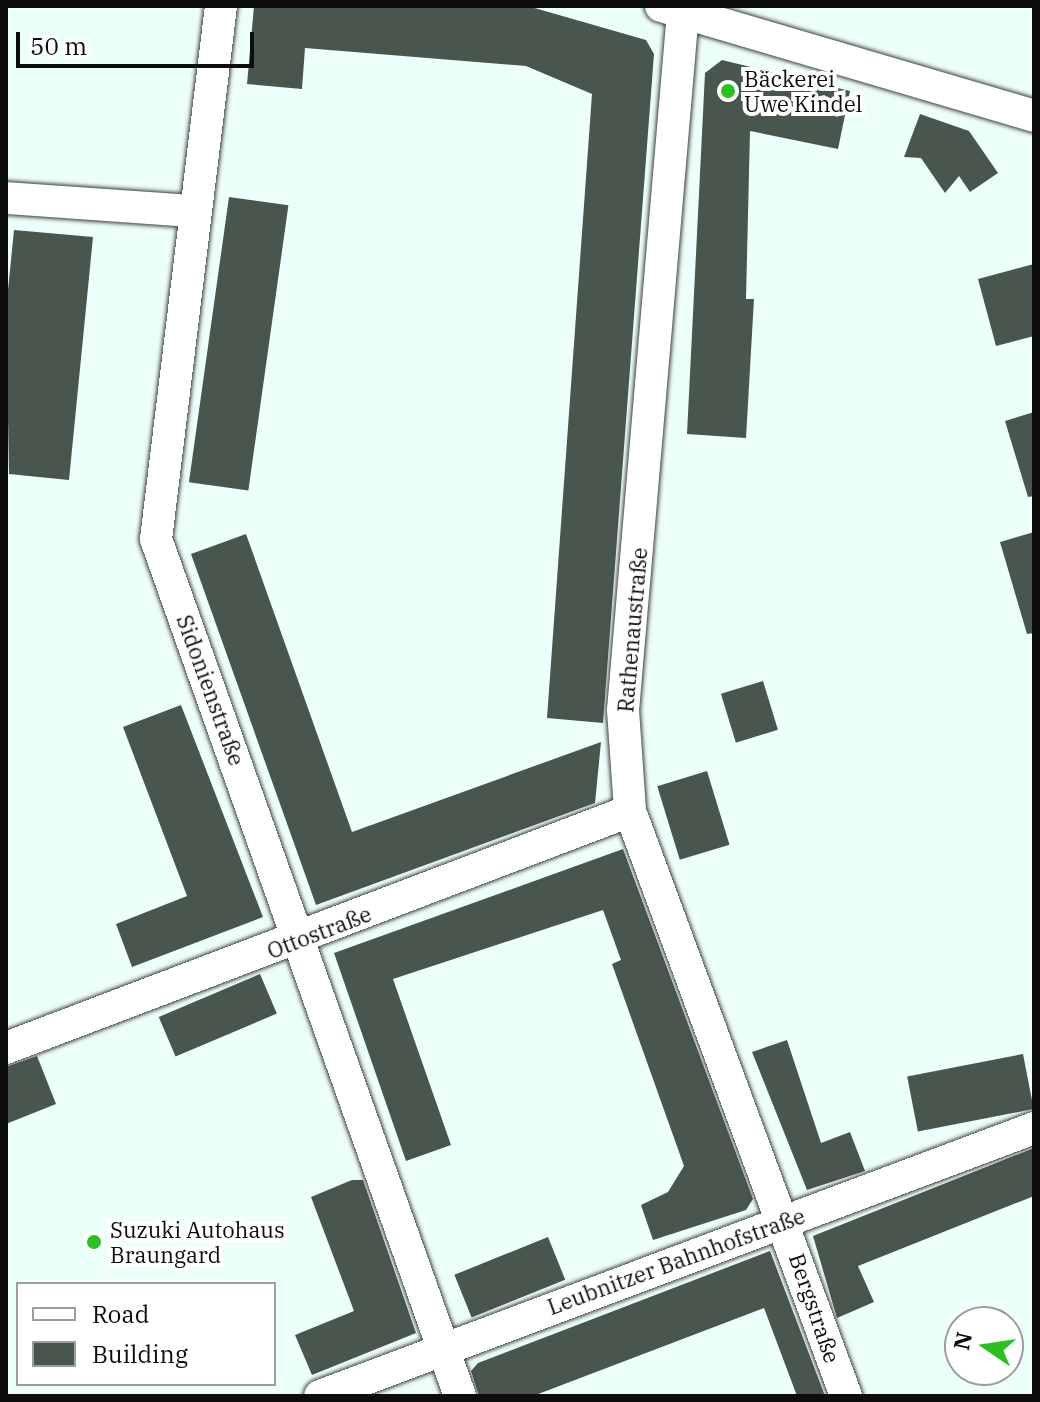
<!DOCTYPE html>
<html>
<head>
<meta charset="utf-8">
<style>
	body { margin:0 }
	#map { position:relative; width:1040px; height:1402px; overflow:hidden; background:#ecfffb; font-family:"IBM Plex Serif",serif }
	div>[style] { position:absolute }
	.building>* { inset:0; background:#48564e; transform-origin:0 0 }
	.roads { filter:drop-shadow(0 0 2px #404040) drop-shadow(0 0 2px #404040) }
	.minor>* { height:32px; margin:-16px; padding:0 16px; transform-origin:16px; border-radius:16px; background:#fff }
	.dots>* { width:22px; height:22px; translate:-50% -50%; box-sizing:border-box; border:4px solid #fff; border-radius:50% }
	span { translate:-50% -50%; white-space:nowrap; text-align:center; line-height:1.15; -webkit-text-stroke:8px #fff; paint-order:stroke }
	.poi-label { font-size:22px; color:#0d0d0d }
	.left { translate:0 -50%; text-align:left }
	.street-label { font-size:22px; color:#0d0d0d }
	.frame { position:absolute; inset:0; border:8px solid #0d0d0d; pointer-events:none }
	.legend { position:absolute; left:16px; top:1282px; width:260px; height:104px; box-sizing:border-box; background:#fff; border:2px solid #9e9e9e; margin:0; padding:10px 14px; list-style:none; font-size:24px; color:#0d0d0d }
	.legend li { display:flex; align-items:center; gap:16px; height:40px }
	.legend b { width:40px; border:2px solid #9e9e9e }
	.north { position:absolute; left:944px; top:1306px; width:80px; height:80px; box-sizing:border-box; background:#fff; border:2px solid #9e9e9e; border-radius:50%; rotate:283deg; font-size:22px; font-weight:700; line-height:32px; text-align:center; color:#0d0d0d }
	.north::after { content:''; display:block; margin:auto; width:28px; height:36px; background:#27c21f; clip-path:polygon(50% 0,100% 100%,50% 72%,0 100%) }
	.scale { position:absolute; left:16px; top:32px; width:238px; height:36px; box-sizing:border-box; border:4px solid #0d0d0d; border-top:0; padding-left:10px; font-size:24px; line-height:28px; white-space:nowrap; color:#0d0d0d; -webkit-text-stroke:6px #fff; paint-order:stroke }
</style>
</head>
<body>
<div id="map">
	<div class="building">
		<div style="clip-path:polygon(254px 6px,531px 7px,646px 40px,654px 54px,603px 723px,547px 718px,592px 94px,526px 66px,305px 48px,302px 89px,247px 84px)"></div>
		<div style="clip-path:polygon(722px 60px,850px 91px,838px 149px,750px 131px,746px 299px,754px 299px,746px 438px,687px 434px,705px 73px)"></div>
		<div style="clip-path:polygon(920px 114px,969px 131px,998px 173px,970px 192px,959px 176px,945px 193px,921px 158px,904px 157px)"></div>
		<div style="left:229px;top:197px;width:60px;height:288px;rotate:8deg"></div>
		<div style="clip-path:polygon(14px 230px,93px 237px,69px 480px,9px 474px,6px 310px)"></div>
		<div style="clip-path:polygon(1034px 264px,1034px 336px,996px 346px,978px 279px)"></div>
		<div style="clip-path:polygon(1034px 412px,1034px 496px,1028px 497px,1005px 421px)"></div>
		<div style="clip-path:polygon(1034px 532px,1034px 633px,1027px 634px,1000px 542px)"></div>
		<div style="clip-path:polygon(246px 534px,352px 832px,601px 742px,595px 803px,316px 905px,191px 554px)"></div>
		<div style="left:763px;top:681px;width:51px;height:44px;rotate:73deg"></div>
		<div style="clip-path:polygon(181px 705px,263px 917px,132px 967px,116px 924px,187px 896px,123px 727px)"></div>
		<div style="left:707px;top:771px;width:77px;height:52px;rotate:73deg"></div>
		<div style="clip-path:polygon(623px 849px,753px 1199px,746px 1210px,653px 1240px,641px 1205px,668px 1192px,684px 1166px,612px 964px,621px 960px,603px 910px,393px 979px,451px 1145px,406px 1161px,334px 953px)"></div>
		<div style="left:260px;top:974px;width:43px;height:110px;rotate:67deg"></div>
		<div style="clip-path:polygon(787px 1040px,821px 1143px,850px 1132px,865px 1171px,807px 1190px,752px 1052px)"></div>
		<div style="left:1023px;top:1054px;width:56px;height:118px;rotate:79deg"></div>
		<div style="clip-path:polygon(37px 1056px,56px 1104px,6px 1124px,6px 1067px)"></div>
		<div style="clip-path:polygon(1034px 1148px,1034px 1196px,858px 1266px,874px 1302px,837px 1318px,813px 1236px)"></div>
		<div style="clip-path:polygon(352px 1180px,363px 1180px,416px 1333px,312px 1375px,295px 1335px,354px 1311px,311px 1197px)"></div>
		<div style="left:548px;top:1237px;width:46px;height:101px;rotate:68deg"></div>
		<div style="clip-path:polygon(770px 1251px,825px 1396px,797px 1396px,764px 1308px,533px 1396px,479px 1396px,471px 1371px,478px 1363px)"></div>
	</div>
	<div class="roads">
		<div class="minor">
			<div style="left:221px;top:6px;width:537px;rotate:96.95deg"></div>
			<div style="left:156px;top:539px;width:909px;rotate:70.47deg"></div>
			<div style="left:661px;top:6px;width:389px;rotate:16.4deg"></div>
			<div style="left:683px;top:12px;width:701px;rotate:94.91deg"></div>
			<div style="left:623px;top:710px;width:101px;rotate:86deg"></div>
			<div style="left:630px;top:811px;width:624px;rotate:69.73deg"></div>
			<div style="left:6px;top:198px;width:188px;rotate:4deg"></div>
			<div style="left:6px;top:1048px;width:667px;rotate:-20.8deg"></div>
			<div style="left:320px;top:1396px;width:763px;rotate:-20.57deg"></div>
		</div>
	</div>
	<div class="dots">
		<div style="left:728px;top:91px;background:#27c21f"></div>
		<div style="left:94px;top:1242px;background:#27c21f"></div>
	</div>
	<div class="poi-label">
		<span class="left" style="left:744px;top:91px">Bäckerei<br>Uwe Kindel</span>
		<span class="left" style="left:110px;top:1242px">Suzuki Autohaus<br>Braungard</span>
	</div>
	<div class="street-label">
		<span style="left:632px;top:630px;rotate:-85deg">Rathenaustraße</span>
		<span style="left:211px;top:690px;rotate:70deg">Sidonienstraße</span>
		<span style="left:319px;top:932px;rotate:-21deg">Ottostraße</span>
		<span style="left:676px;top:1261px;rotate:-20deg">Leubnitzer Bahnhofstraße</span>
		<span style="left:815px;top:1308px;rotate:71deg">Bergstraße</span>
	</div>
	<div class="frame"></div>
	<ul class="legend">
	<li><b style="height:10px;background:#fff"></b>Road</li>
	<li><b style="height:22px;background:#48564e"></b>Building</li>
	</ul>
	<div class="north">N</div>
	<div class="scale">50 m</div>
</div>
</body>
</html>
